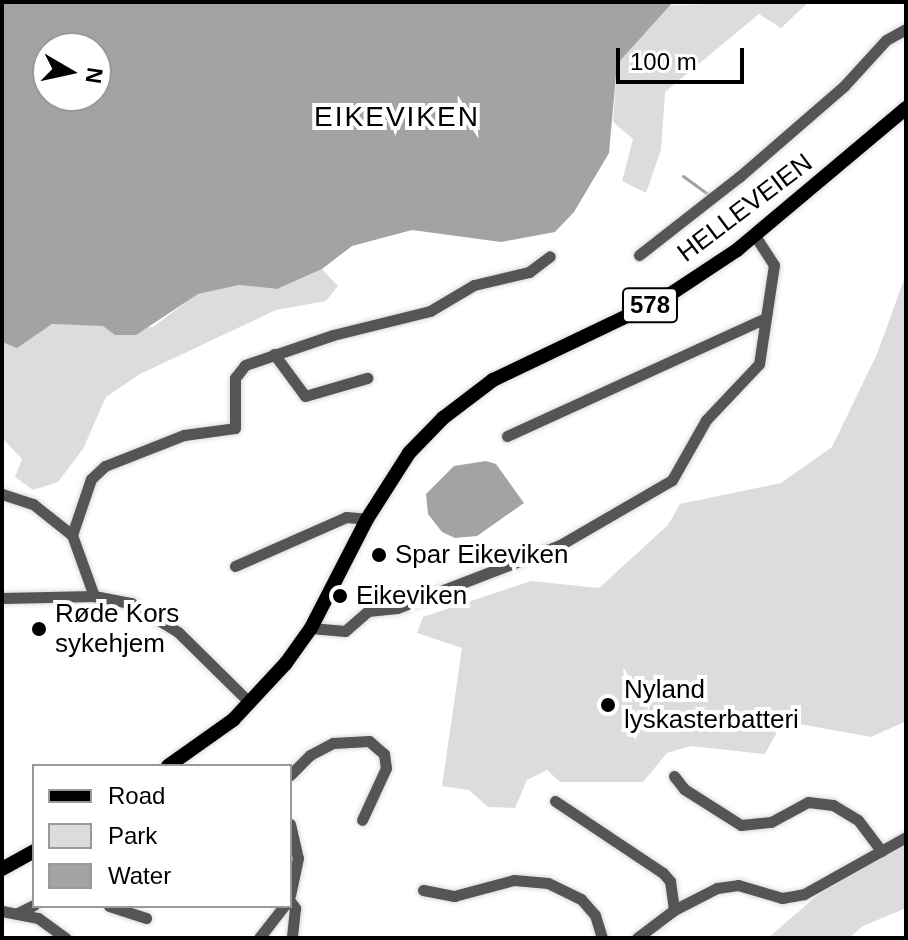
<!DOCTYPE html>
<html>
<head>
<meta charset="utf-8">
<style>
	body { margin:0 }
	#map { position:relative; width:908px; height:940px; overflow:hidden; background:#fff; font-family:Helvetica,sans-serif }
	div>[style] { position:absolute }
	.green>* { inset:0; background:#dcdcdc }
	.water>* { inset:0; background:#a3a3a3 }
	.stream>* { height:3px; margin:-1.5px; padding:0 1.5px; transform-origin:1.5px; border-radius:1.5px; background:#a3a3a3 }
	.roads { filter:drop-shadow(0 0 2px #dbdbdb) drop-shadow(0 0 2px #dbdbdb) }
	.minor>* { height:11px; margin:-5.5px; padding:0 5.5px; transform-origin:5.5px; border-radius:5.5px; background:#555 }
	.major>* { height:14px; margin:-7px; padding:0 7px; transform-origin:7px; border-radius:7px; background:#000 }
	.dots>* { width:22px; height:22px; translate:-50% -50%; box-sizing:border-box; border:4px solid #fff; border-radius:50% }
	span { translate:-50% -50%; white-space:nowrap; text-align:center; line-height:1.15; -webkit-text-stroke:8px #fff; paint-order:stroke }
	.shield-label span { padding:2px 6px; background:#fff; border:2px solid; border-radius:6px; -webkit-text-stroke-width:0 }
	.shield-label { font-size:24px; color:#000; font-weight:700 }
	.street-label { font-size:26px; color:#000 }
	.poi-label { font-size:26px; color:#000 }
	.left { translate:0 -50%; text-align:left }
	.neighbourhood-label { font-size:28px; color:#000; letter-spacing:2px }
	.frame { position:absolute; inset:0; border:4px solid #000; pointer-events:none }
	.legend { position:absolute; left:32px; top:764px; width:260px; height:144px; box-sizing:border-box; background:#fff; border:2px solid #999; margin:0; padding:10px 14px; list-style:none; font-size:24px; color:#000 }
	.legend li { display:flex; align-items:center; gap:16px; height:40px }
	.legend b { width:40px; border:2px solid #999 }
	.north { position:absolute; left:32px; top:32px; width:80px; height:80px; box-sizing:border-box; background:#fff; border:2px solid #999; border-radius:50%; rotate:99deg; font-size:22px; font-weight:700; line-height:32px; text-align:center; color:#000 }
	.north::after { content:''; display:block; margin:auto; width:28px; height:36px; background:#000; clip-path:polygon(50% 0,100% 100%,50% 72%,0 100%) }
	.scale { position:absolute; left:616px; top:48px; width:128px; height:36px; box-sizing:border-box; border:4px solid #000; border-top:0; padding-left:10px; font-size:24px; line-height:28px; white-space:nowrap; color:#000; -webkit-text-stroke:6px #fff; paint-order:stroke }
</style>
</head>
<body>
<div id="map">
	<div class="green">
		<div style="clip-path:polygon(809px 2px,781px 28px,759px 14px,665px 92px,661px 150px,646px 193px,622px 181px,633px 139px,613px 122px,617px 64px,668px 5px)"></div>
		<div style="clip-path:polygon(322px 269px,338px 286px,326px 301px,276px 310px,140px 374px,106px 397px,83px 449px,58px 482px,33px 490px,15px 477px,22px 459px,2px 438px,2px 342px,17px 347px,52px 324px,153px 327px,197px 294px,239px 285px,277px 289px)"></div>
		<div style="clip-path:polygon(906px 274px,906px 721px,871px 737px,783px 721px,765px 754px,691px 746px,667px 753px,643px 782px,560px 782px,547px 770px,527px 780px,515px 808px,488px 807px,469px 790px,442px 786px,462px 648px,417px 633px,423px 617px,531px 581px,599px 588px,668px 525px,680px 504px,781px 483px,832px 447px,877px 354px)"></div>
		<div style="clip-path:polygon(899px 846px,906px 847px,906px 908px,863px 926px,849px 938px,768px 938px,819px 894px)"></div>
	</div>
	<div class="water">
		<div style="clip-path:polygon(evenodd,2px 2px,673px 2px,617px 64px,609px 153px,574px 212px,555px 232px,501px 242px,412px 230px,352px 246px,322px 269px,277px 289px,239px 285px,198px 294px,136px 335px,115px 335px,103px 326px,52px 324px,17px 348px,2px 342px,2px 2px,48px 48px,96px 48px,96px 96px,48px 96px,48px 48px)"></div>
		<div style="clip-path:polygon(486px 461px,496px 464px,524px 503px,477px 536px,455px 538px,442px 532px,428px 514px,426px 494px,454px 466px)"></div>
	</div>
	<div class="stream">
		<div style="left:683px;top:176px;width:31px;rotate:36deg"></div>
	</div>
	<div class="roads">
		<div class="minor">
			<div style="left:639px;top:255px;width:127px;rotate:-38deg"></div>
			<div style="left:739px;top:177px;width:139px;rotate:-40.9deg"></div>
			<div style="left:844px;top:86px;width:62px;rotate:-47.6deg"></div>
			<div style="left:886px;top:40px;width:23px;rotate:-29deg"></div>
			<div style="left:274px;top:354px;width:52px;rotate:53.6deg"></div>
			<div style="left:305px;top:396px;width:65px;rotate:-16.2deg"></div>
			<div style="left:507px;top:436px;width:280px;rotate:-24.5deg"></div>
			<div style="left:2px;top:494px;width:33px;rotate:18deg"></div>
			<div style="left:33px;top:504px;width:50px;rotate:38.5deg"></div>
			<div style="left:72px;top:535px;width:65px;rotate:70.2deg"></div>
			<div style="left:72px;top:535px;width:59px;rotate:-71.3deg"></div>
			<div style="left:91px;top:479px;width:19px;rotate:-43deg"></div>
			<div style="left:105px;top:466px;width:85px;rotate:-21.4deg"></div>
			<div style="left:184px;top:435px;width:51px;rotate:-7.8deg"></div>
			<div style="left:235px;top:428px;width:50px;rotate:-90deg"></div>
			<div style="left:235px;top:378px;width:16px;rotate:-52deg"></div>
			<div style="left:245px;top:365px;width:93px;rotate:-18.8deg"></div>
			<div style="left:333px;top:335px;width:100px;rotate:-13.9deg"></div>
			<div style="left:430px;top:311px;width:51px;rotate:-30.6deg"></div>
			<div style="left:474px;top:285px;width:57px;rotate:-13.3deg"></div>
			<div style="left:529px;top:272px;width:26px;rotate:-37deg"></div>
			<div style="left:235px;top:566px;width:121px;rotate:-23.8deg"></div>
			<div style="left:346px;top:517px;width:21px;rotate:5deg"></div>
			<div style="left:2px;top:598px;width:92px;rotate:-1.2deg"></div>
			<div style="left:94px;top:596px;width:38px;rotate:11deg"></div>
			<div style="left:131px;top:603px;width:55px;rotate:31.7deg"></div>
			<div style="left:178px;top:632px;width:101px;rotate:44.6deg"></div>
			<div style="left:311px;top:628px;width:34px;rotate:5deg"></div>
			<div style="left:345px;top:631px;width:30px;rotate:-41deg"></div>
			<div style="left:368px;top:611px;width:29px;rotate:-6deg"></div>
			<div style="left:397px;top:608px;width:175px;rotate:-21.1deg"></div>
			<div style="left:560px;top:545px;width:129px;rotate:-30.1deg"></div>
			<div style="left:672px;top:480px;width:69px;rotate:-60.5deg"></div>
			<div style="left:706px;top:420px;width:77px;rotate:-46.6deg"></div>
			<div style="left:759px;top:364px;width:100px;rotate:-81.4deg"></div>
			<div style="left:774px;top:265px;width:35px;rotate:-123deg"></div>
			<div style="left:290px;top:775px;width:28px;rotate:-45deg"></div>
			<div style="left:310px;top:755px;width:26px;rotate:-28deg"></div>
			<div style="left:333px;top:743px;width:36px;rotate:-3deg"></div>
			<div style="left:369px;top:741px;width:20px;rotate:41deg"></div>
			<div style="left:384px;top:754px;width:14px;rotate:82deg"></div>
			<div style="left:386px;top:768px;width:57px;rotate:114.8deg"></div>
			<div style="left:674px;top:776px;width:16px;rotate:52deg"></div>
			<div style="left:684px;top:789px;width:67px;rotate:32.3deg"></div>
			<div style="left:741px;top:825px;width:30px;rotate:-6deg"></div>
			<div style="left:771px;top:822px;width:42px;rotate:-28.4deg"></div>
			<div style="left:808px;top:802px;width:25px;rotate:7deg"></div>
			<div style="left:833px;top:805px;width:29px;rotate:31deg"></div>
			<div style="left:858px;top:820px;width:39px;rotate:53deg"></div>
			<div style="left:555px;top:801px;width:130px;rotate:33.7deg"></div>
			<div style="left:663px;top:873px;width:11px;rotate:49deg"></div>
			<div style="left:670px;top:881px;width:29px;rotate:82deg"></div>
			<div style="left:290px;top:824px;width:35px;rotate:77deg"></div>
			<div style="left:298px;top:858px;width:38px;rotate:102deg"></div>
			<div style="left:423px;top:890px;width:32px;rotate:11deg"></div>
			<div style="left:454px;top:896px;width:62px;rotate:-14.9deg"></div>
			<div style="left:514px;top:880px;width:34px;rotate:5deg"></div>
			<div style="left:548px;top:883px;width:37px;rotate:26deg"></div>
			<div style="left:581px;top:899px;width:21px;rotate:49deg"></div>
			<div style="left:595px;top:915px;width:24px;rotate:73deg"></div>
			<div style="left:290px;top:901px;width:9px;rotate:54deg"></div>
			<div style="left:295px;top:908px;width:30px;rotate:96deg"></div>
			<div style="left:109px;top:906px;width:39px;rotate:18deg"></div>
			<div style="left:2px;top:911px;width:37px;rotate:11deg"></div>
			<div style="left:38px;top:918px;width:34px;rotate:36deg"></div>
			<div style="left:18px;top:913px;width:18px;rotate:-27deg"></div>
			<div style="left:259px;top:938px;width:41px;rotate:-52deg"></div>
			<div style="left:637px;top:938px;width:46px;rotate:-37.1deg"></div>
			<div style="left:674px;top:910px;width:48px;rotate:-27.1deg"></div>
			<div style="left:717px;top:888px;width:21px;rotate:-8deg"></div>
			<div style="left:738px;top:885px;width:46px;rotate:16.5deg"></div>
			<div style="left:782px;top:898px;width:22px;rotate:-10deg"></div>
			<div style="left:804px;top:894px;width:117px;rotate:-29.2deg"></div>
		</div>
		<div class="major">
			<div style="left:168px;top:766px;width:80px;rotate:-35.3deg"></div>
			<div style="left:233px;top:720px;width:78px;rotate:-47.1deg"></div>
			<div style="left:286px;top:663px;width:43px;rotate:-54.5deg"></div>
			<div style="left:311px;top:628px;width:123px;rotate:-62.8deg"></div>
			<div style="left:367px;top:519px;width:78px;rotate:-57.5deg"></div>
			<div style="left:409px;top:453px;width:49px;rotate:-45.8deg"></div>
			<div style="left:443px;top:418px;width:63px;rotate:-37.2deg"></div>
			<div style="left:493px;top:380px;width:188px;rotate:-25.5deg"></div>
			<div style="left:663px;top:299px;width:89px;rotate:-33.5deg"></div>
			<div style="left:737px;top:250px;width:221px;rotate:-40deg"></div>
			<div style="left:2px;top:869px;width:37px;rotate:-29deg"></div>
		</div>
	</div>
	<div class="dots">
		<div style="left:379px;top:555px;background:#000"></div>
		<div style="left:340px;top:596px;background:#000"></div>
		<div style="left:39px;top:629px;background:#000"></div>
		<div style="left:608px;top:705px;background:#000"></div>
	</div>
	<div class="shield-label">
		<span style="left:650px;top:305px">578</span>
	</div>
	<div class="street-label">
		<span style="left:745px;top:208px;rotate:-37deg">HELLEVEIEN</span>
	</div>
	<div class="poi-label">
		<span class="left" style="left:395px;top:555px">Spar Eikeviken</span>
		<span class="left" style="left:356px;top:596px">Eikeviken</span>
		<span class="left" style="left:55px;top:629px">Røde Kors<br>sykehjem</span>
		<span class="left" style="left:624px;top:705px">Nyland<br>lyskasterbatteri</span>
	</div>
	<div class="neighbourhood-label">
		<span style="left:397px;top:117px">EIKEVIKEN</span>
	</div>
	<div class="frame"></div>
	<ul class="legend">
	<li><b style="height:10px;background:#000"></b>Road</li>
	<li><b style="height:22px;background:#dcdcdc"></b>Park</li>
	<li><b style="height:22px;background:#a3a3a3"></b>Water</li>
	</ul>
	<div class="north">N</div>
	<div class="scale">100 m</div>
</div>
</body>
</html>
